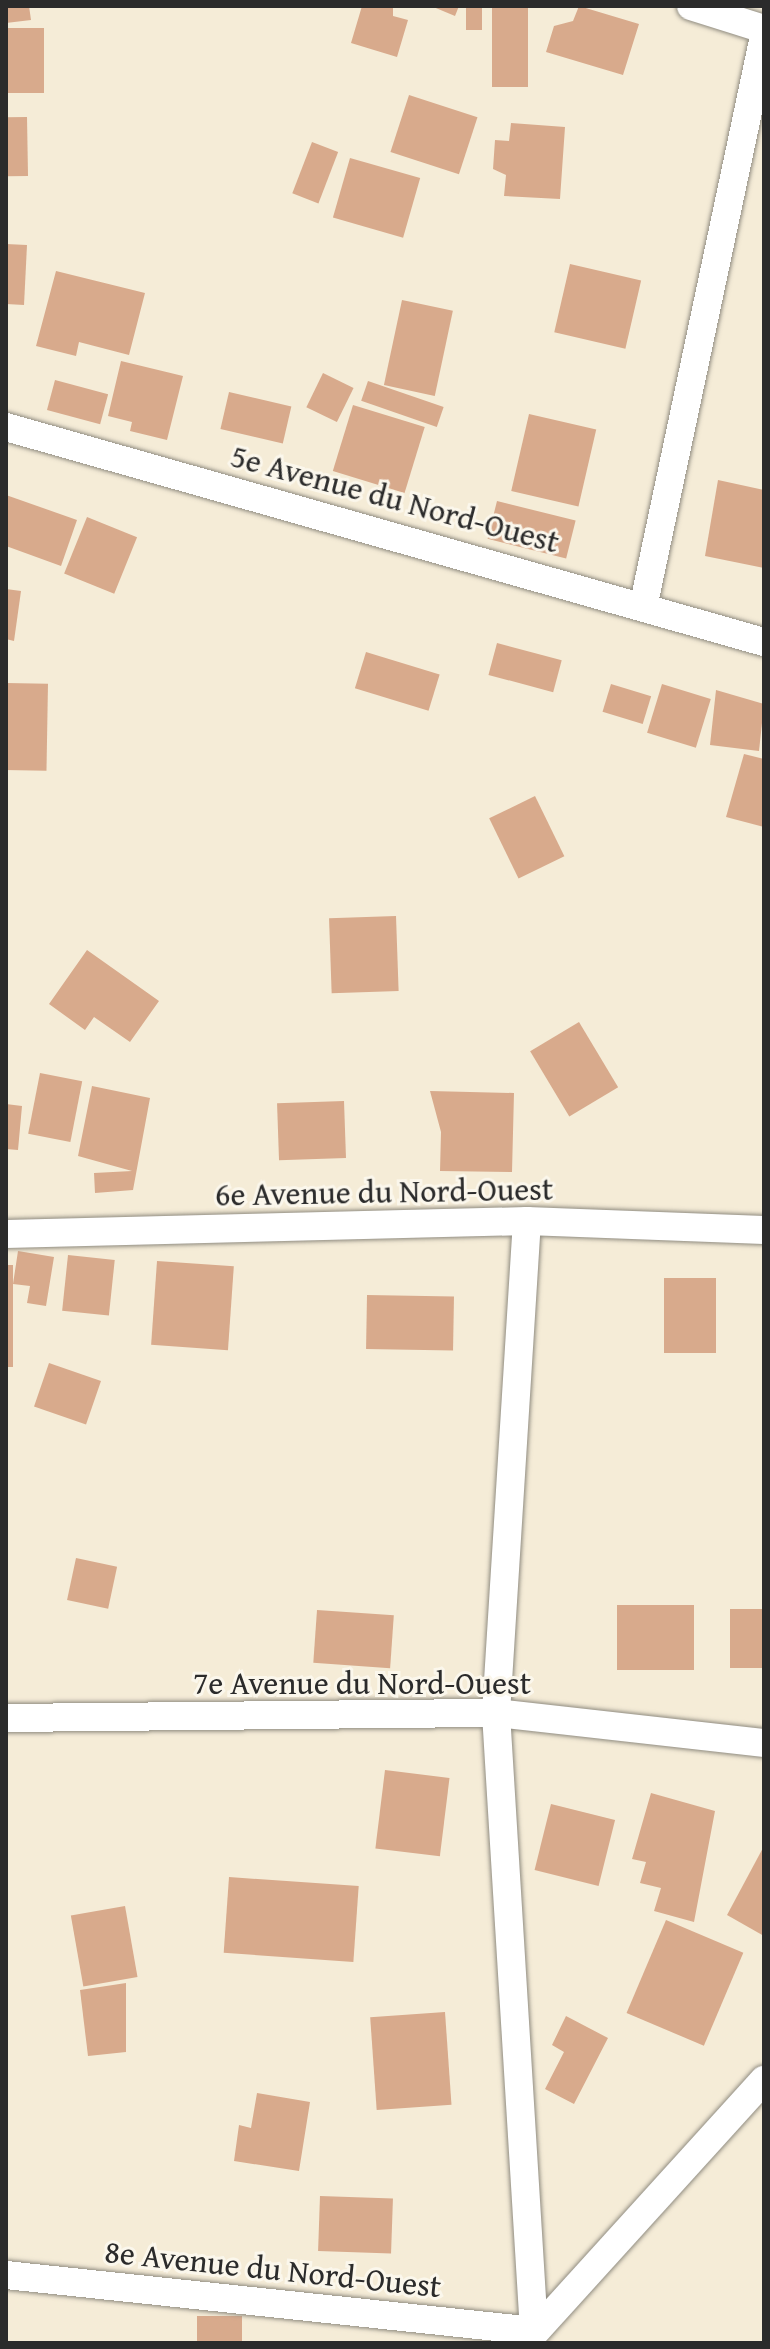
<!DOCTYPE html>
<html>
<head>
<meta charset="utf-8">
<style>
	body { margin:0 }
	#map { position:relative; width:770px; height:2349px; overflow:hidden; background:#f5ecd7; font-family:"Gentium Book Plus",serif }
	div>[style] { position:absolute }
	.building>* { inset:0; background:#d8aa8c; transform-origin:0 0 }
	.roads { filter:drop-shadow(0 0 2px #908c81) drop-shadow(0 0 2px #908c81) }
	.minor>* { height:28px; margin:-14px; padding:0 14px; transform-origin:14px; border-radius:14px; background:#fff }
	span { translate:-50% -50%; white-space:nowrap; text-align:center; line-height:1.15; -webkit-text-stroke:6px #fbf7ec; paint-order:stroke }
	.street-label { font-size:32px; color:#2b2b2b }
	.frame { position:absolute; inset:0; border:8px solid #2b2b2b; pointer-events:none }
</style>
</head>
<body>
<div id="map">
	<div class="building">
		<div style="clip-path:polygon(6px 6px,29px 6px,31px 20px,6px 23px)"></div>
		<div style="clip-path:polygon(362px 6px,393px 6px,393px 16px,408px 20px,397px 57px,351px 43px)"></div>
		<div style="clip-path:polygon(431px 6px,459px 6px,455px 16px)"></div>
		<div style="left:466px;top:6px;width:16px;height:24px"></div>
		<div style="left:492px;top:6px;width:36px;height:81px"></div>
		<div style="clip-path:polygon(579px 6px,639px 24px,623px 75px,546px 52px,554px 26px,573px 21px)"></div>
		<div style="left:6px;top:28px;width:38px;height:65px"></div>
		<div style="left:409px;top:95px;width:72px;height:60px;rotate:18deg"></div>
		<div style="left:27px;top:117px;width:59px;height:21px;rotate:89deg"></div>
		<div style="clip-path:polygon(511px 123px,565px 127px,560px 199px,504px 196px,506px 175px,493px 169px,495px 140px,509px 141px)"></div>
		<div style="left:312px;top:142px;width:28px;height:55px;rotate:21deg"></div>
		<div style="left:350px;top:158px;width:73px;height:62px;rotate:16deg"></div>
		<div style="clip-path:polygon(6px 244px,27px 245px,24px 305px,6px 304px)"></div>
		<div style="left:570px;top:264px;width:73px;height:70px;rotate:13deg"></div>
		<div style="clip-path:polygon(56px 271px,145px 293px,129px 355px,79px 342px,76px 356px,36px 346px)"></div>
		<div style="left:402px;top:300px;width:52px;height:87px;rotate:12deg"></div>
		<div style="clip-path:polygon(121px 361px,183px 376px,167px 440px,130px 431px,132px 422px,108px 416px)"></div>
		<div style="left:323px;top:373px;width:34px;height:38px;rotate:26deg"></div>
		<div style="left:55px;top:380px;width:55px;height:31px;rotate:15deg"></div>
		<div style="left:368px;top:381px;width:80px;height:21px;rotate:19deg"></div>
		<div style="left:229px;top:392px;width:64px;height:38px;rotate:13deg"></div>
		<div style="left:353px;top:405px;width:75px;height:69px;rotate:17deg"></div>
		<div style="left:529px;top:414px;width:69px;height:79px;rotate:13deg"></div>
		<div style="clip-path:polygon(718px 480px,764px 490px,764px 568px,705px 556px)"></div>
		<div style="clip-path:polygon(6px 495px,77px 520px,61px 566px,6px 546px)"></div>
		<div style="left:497px;top:501px;width:81px;height:39px;rotate:14deg"></div>
		<div style="left:87px;top:517px;width:54px;height:61px;rotate:22deg"></div>
		<div style="clip-path:polygon(6px 589px,21px 591px,14px 641px,6px 639px)"></div>
		<div style="left:497px;top:643px;width:67px;height:33px;rotate:15deg"></div>
		<div style="left:366px;top:652px;width:77px;height:38px;rotate:17deg"></div>
		<div style="left:6px;top:683px;width:42px;height:87px;rotate:1deg"></div>
		<div style="left:611px;top:684px;width:42px;height:29px;rotate:17deg"></div>
		<div style="left:662px;top:684px;width:51px;height:51px;rotate:17deg"></div>
		<div style="clip-path:polygon(716px 690px,764px 704px,759px 751px,710px 745px)"></div>
		<div style="clip-path:polygon(744px 754px,764px 759px,764px 827px,726px 817px)"></div>
		<div style="left:535px;top:796px;width:67px;height:51px;rotate:64deg"></div>
		<div style="left:396px;top:916px;width:75px;height:67px;rotate:88deg"></div>
		<div style="clip-path:polygon(87px 950px,159px 1001px,130px 1042px,94px 1017px,85px 1030px,49px 1004px)"></div>
		<div style="left:579px;top:1022px;width:76px;height:57px;rotate:59deg"></div>
		<div style="left:40px;top:1073px;width:43px;height:62px;rotate:11deg"></div>
		<div style="clip-path:polygon(92px 1086px,150px 1098px,133px 1190px,95px 1193px,94px 1173px,132px 1171px,78px 1156px)"></div>
		<div style="clip-path:polygon(430px 1091px,514px 1093px,512px 1172px,440px 1171px,441px 1132px)"></div>
		<div style="left:344px;top:1101px;width:57px;height:67px;rotate:88deg"></div>
		<div style="clip-path:polygon(6px 1104px,22px 1106px,18px 1150px,6px 1149px)"></div>
		<div style="clip-path:polygon(18px 1251px,54px 1257px,46px 1306px,27px 1303px,30px 1286px,13px 1284px)"></div>
		<div style="left:68px;top:1255px;width:47px;height:56px;rotate:6deg"></div>
		<div style="left:157px;top:1261px;width:77px;height:84px;rotate:4deg"></div>
		<div style="left:6px;top:1265px;width:7px;height:102px"></div>
		<div style="left:664px;top:1278px;width:52px;height:75px"></div>
		<div style="left:367px;top:1295px;width:87px;height:54px;rotate:1deg"></div>
		<div style="left:49px;top:1363px;width:55px;height:46px;rotate:19deg"></div>
		<div style="left:76px;top:1558px;width:42px;height:43px;rotate:12deg"></div>
		<div style="left:617px;top:1605px;width:77px;height:65px"></div>
		<div style="left:730px;top:1609px;width:33px;height:59px"></div>
		<div style="left:317px;top:1610px;width:77px;height:53px;rotate:4deg"></div>
		<div style="left:385px;top:1770px;width:65px;height:79px;rotate:7deg"></div>
		<div style="clip-path:polygon(651px 1793px,715px 1811px,694px 1922px,654px 1911px,661px 1888px,640px 1883px,646px 1862px,632px 1859px)"></div>
		<div style="left:551px;top:1804px;width:66px;height:68px;rotate:14deg"></div>
		<div style="clip-path:polygon(764px 1846px,764px 1936px,727px 1915px)"></div>
		<div style="left:229px;top:1877px;width:130px;height:76px;rotate:4deg"></div>
		<div style="left:125px;top:1906px;width:72px;height:55px;rotate:80deg"></div>
		<div style="left:666px;top:1920px;width:84px;height:101px;rotate:23deg"></div>
		<div style="clip-path:polygon(126px 1983px,126px 2052px,88px 2056px,80px 1990px)"></div>
		<div style="left:445px;top:2012px;width:93px;height:75px;rotate:86deg"></div>
		<div style="clip-path:polygon(566px 2016px,608px 2038px,574px 2104px,545px 2089px,564px 2052px,552px 2045px)"></div>
		<div style="clip-path:polygon(257px 2093px,310px 2102px,299px 2171px,234px 2161px,239px 2125px,251px 2128px)"></div>
		<div style="left:320px;top:2196px;width:73px;height:55px;rotate:2deg"></div>
		<div style="left:197px;top:2316px;width:45px;height:27px"></div>
	</div>
	<div class="roads">
		<div class="minor">
			<div style="left:691px;top:6px;width:77px;rotate:17.5deg"></div>
			<div style="left:6px;top:427px;width:788px;rotate:15.84deg"></div>
			<div style="left:644px;top:603px;width:580px;rotate:-78.05deg"></div>
			<div style="left:6px;top:1234px;width:521px;rotate:-1.43deg"></div>
			<div style="left:527px;top:1221px;width:237px;rotate:2.2deg"></div>
			<div style="left:6px;top:1718px;width:490px;rotate:-0.6deg"></div>
			<div style="left:496px;top:1713px;width:270px;rotate:6.4deg"></div>
			<div style="left:6px;top:2275px;width:531px;rotate:6.05deg"></div>
			<div style="left:534px;top:2331px;width:619px;rotate:-93.52deg"></div>
			<div style="left:496px;top:1713px;width:493px;rotate:-86.4deg"></div>
			<div style="left:528px;top:2340px;width:351px;rotate:-47.8deg"></div>
		</div>
	</div>
	<div class="street-label">
		<span style="left:395px;top:499px;rotate:15deg">5e Avenue du Nord-Ouest</span>
		<span style="left:384px;top:1192px;rotate:-1deg">6e Avenue du Nord-Ouest</span>
		<span style="left:362px;top:1683px">7e Avenue du Nord-Ouest</span>
		<span style="left:273px;top:2269px;rotate:6deg">8e Avenue du Nord-Ouest</span>
	</div>
	<div class="frame"></div>
</div>
</body>
</html>
